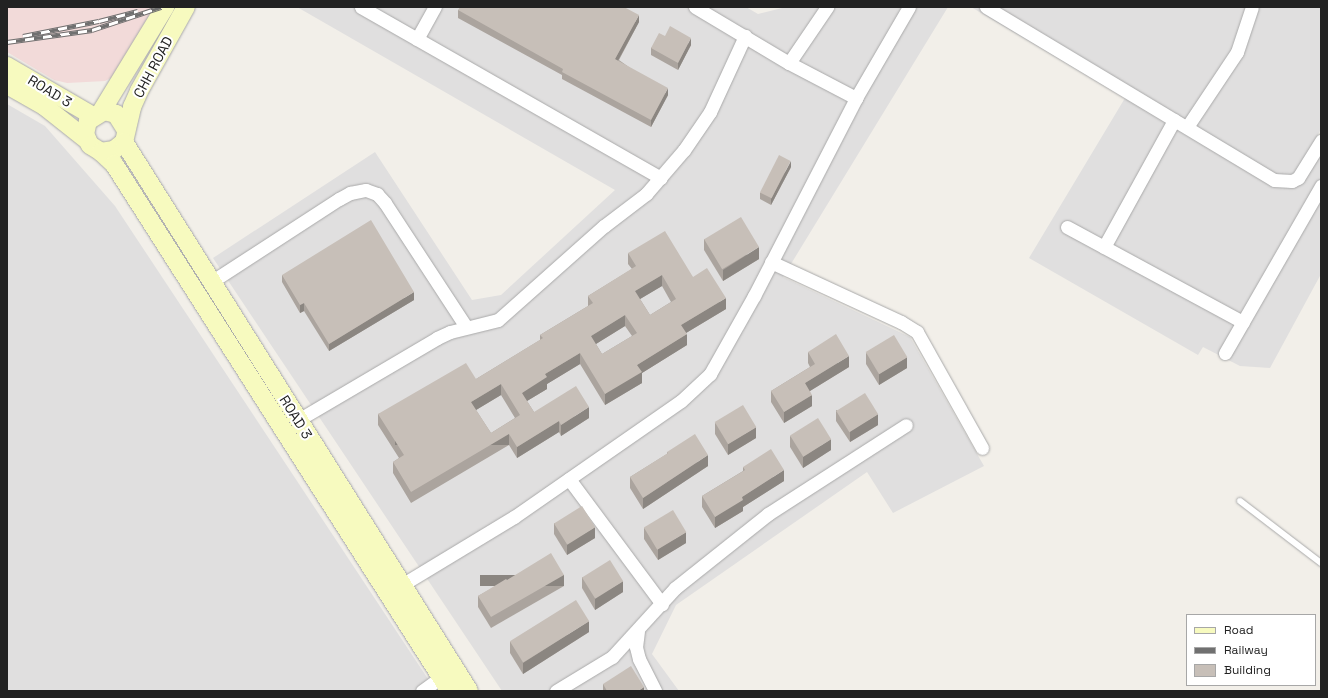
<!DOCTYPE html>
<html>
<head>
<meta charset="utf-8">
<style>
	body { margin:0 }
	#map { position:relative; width:1328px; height:698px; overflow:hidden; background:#f2efe9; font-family:"Space Grotesk",sans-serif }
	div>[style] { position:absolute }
	.residential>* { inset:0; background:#e0dfdf }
	.commercial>* { inset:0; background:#f2dad9 }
	.roads { filter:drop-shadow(0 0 1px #a9a9a9) drop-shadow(0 0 1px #a9a9a9) }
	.lane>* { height:6px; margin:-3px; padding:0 3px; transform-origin:3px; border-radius:3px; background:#fff }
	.street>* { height:13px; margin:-6.5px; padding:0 6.5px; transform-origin:6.5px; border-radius:6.5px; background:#fff }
	.secondary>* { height:18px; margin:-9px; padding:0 9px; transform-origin:9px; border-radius:9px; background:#f7fabf }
	.rail>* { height:4.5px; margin-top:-2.25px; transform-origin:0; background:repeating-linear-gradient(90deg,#fff 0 9px,#707070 0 18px); box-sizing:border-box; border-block:1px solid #707070 }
	.wall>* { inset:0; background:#aba49e }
	.shaded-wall>* { inset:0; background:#8b8681; transform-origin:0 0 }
	.building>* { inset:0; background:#c7bfb8; transform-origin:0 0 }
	span { translate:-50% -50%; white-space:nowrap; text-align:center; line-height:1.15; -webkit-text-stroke:4px #fff; paint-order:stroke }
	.street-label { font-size:14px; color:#222 }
	.frame { position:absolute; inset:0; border:8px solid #222; pointer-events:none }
	.legend { position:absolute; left:1186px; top:614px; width:130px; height:72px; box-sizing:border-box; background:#fff; border:1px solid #a7a7a7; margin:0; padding:5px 7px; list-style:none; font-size:12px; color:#222 }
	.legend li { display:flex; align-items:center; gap:8px; height:20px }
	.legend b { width:20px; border:1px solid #a7a7a7 }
</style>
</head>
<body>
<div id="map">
	<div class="residential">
		<div style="clip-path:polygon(297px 7px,746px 7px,758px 14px,786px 7px,948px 7px,783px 277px,910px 337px,984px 466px,893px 513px,867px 472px,676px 605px,652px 654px,679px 691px,502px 691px,213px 258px,375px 152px,472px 300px,501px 295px,615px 190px)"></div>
		<div style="clip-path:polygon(971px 7px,1321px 7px,1321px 129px,1309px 151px,1321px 158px,1321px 274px,1270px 368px,1240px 366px,1203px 347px,1198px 355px,1029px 258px,1125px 98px)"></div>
		<div style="clip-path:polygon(7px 104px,45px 126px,115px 206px,436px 691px,7px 691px)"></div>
	</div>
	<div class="commercial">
		<div style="clip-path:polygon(7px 7px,162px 7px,126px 70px,105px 81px,67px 83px,54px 80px,7px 52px)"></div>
	</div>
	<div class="roads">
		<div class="lane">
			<div style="left:1240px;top:501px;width:102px;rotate:37.4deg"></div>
		</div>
		<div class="street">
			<div style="left:361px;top:7px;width:345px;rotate:29.7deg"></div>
			<div style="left:695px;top:7px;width:109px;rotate:30.8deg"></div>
			<div style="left:789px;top:63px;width:76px;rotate:27.6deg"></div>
			<div style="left:856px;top:98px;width:105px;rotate:-59.8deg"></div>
			<div style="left:986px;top:7px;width:336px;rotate:31deg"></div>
			<div style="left:1274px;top:180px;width:18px;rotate:3deg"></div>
			<div style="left:1292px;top:181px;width:7px;rotate:-27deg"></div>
			<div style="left:1298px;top:178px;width:44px;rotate:-58.1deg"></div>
			<div style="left:417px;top:39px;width:37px;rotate:-61deg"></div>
			<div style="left:789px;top:63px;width:68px;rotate:-55.8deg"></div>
			<div style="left:1187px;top:127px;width:90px;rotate:-56.3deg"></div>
			<div style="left:1237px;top:52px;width:47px;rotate:-71.6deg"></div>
			<div style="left:1067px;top:227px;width:200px;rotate:28.4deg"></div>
			<div style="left:1104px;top:247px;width:145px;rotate:-61.1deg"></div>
			<div style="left:771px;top:262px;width:143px;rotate:24.8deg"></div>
			<div style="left:901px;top:322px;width:19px;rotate:32deg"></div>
			<div style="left:917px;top:332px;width:133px;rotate:60.7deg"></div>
			<div style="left:211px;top:282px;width:153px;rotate:-33deg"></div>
			<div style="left:339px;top:199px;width:13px;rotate:-29deg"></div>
			<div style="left:350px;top:193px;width:16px;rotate:-11deg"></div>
			<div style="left:366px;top:190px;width:12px;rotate:20deg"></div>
			<div style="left:377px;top:194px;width:12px;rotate:48deg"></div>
			<div style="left:385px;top:203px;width:148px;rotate:56.8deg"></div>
			<div style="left:1225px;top:353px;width:193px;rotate:-60.1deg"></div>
			<div style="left:298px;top:420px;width:161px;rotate:-30.5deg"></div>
			<div style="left:437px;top:338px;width:14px;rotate:-25deg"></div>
			<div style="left:450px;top:332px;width:49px;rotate:-14deg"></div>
			<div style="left:498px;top:320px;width:142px;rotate:-41.6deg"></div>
			<div style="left:604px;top:226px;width:53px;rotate:-37.3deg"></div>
			<div style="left:646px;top:194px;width:58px;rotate:-49.2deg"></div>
			<div style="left:684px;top:150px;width:46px;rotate:-55.6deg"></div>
			<div style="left:710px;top:112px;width:84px;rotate:-65.3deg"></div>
			<div style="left:569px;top:479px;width:156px;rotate:53.4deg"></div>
			<div style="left:395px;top:589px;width:139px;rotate:-31.2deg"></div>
			<div style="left:514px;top:517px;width:203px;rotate:-34.8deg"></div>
			<div style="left:681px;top:401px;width:40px;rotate:-43deg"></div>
			<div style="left:710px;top:374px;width:90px;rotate:-60.6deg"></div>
			<div style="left:754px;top:296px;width:223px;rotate:-62.7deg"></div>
			<div style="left:638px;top:631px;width:16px;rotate:97deg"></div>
			<div style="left:636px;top:647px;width:12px;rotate:76deg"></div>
			<div style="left:639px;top:659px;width:36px;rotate:63deg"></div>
			<div style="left:422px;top:691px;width:32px;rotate:-36deg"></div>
			<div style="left:556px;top:691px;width:66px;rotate:-31.3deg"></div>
			<div style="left:612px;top:657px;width:93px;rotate:-47.6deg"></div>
			<div style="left:675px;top:588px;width:119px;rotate:-38.5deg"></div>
			<div style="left:768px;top:514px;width:164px;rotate:-32.8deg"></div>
		</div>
		<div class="secondary">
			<div style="left:7px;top:66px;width:99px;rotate:30.2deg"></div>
			<div style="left:7px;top:85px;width:43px;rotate:29.6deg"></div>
			<div style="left:44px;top:106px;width:55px;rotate:38.3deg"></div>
			<div style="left:101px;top:112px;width:123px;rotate:-58.6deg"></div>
			<div style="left:126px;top:130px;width:19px;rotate:-122deg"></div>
			<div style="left:116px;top:114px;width:12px;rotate:-166deg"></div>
			<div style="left:104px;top:111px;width:19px;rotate:148deg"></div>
			<div style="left:88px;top:121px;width:13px;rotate:103deg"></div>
			<div style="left:85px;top:134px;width:12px;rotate:66deg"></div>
			<div style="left:90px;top:145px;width:13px;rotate:32deg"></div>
			<div style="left:101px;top:152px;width:13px;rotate:-9deg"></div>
			<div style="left:114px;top:150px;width:13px;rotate:-39deg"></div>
			<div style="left:124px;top:142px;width:36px;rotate:-77deg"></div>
			<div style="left:132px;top:107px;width:17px;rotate:-66deg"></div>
			<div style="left:139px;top:91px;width:96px;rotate:-60.8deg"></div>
			<div style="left:124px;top:142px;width:648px;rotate:57.85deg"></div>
			<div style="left:101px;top:152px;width:18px;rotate:43deg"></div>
			<div style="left:114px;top:164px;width:625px;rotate:57.48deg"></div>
		</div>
	</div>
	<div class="rail">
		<div style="left:23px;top:36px;width:77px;rotate:-11.2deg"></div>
		<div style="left:99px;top:21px;width:40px;rotate:-14.4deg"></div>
		<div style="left:7px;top:42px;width:86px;rotate:-8deg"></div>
		<div style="left:92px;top:30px;width:73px;rotate:-18.4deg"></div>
	</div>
	<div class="wall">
		<div style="clip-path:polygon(458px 10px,639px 22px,619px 60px,668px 95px,651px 127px,562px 79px,562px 75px,458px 18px)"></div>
		<div style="clip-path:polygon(665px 36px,691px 45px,678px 70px,651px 55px,651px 48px)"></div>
		<div style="clip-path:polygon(791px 167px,771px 205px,760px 199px,760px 193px)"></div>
		<div style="clip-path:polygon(704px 239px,759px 259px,723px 281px,704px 250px)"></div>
		<div style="clip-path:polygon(evenodd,628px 253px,693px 277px,726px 309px,686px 333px,687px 345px,642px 373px,642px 383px,605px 405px,580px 364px,547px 384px,547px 389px,527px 401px,534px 412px,589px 418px,561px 436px,559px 432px,517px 458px,509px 445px,411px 503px,393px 473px,393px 462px,399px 458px,378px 425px,378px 414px,476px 379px,540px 340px,540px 335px,588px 306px,588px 296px,632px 269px,628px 264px,628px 253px,662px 286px,671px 302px,650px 315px,640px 299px,662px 286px,628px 253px,625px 326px,632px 336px,602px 354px,596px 344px,625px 326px,628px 253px,501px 395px,515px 418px,491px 433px,476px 410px,501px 395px)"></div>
		<div style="clip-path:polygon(282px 275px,414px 300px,329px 351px,304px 311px,300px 313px,282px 282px)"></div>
		<div style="clip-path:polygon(808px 352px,849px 367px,810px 391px,812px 406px,784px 423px,771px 402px,771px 391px,810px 367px,808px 363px)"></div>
		<div style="clip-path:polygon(866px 353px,907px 368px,879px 385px,866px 364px)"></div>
		<div style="clip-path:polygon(836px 410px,878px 425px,850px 442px,836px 421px)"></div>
		<div style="clip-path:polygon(715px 423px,756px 438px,728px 455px,715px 434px)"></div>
		<div style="clip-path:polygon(790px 436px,831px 450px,803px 468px,790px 447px)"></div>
		<div style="clip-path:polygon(667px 452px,708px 466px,643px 509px,630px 488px,630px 477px,667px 454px)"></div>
		<div style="clip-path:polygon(743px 467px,784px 481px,743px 507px,743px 511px,715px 528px,702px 507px,702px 496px,743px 471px)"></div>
		<div style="clip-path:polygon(554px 523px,595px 538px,567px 555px,554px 534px)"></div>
		<div style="clip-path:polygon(644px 528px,686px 543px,658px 560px,644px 539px)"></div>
		<div style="clip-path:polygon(582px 577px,623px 592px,595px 610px,582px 588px)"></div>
		<div style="clip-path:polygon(507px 580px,564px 586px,491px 628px,478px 607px,478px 596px)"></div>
		<div style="clip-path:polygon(589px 632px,523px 674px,510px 653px,510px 642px)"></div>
		<div style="clip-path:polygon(603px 684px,644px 691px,603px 691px)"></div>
	</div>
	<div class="shaded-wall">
		<div style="clip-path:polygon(639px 15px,639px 22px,615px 66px,615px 59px)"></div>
		<div style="clip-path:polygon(691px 38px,691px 45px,678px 70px,678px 63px)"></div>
		<div style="clip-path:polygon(668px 88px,668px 95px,651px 127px,651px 120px)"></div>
		<div style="clip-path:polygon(791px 161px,791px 167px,771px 205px,771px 199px)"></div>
		<div style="clip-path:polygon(759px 247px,759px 259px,723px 281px,723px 270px)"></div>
		<div style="clip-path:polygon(662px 275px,662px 286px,635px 302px,635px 291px)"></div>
		<div style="clip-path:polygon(414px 292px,414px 300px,329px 351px,329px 344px)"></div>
		<div style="clip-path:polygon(726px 298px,726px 309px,681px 336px,681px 325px)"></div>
		<div style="clip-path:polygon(304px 303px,304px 311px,300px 313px,300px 305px)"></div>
		<div style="clip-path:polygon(625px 315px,625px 326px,591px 347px,591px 336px)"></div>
		<div style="clip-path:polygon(687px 334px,687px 345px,642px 373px,642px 383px,605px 405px,605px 394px,637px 365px)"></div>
		<div style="clip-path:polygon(580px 353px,580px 364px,547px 384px,547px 389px,522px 404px,522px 393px,545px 374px)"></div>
		<div style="clip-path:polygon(849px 356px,849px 367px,805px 394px,805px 383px)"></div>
		<div style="clip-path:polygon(907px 357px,907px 368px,879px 385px,879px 374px)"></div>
		<div style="clip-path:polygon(501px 384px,501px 395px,471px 413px,471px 402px)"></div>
		<div style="clip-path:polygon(812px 395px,812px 406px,784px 423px,784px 412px)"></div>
		<div style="clip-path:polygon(589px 407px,589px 418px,561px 436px,561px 425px)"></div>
		<div style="clip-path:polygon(878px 414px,878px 425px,850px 442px,850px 431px)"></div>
		<div style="clip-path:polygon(559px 421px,559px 432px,517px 458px,517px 447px)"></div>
		<div style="clip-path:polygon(756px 427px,756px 438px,728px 455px,728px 444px)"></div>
		<div style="left:509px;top:434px;width:11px;height:114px;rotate:90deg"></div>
		<div style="clip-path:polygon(831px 439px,831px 450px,803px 468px,803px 457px)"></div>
		<div style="clip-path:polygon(708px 455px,708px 466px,643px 509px,643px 498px)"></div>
		<div style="clip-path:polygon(784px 470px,784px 481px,743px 507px,743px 511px,715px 528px,715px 517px,742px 497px)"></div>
		<div style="clip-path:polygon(595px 527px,595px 538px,567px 555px,567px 544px)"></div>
		<div style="clip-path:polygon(686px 532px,686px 543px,658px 560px,658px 549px)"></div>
		<div style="left:564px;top:575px;width:11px;height:84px;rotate:90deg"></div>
		<div style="clip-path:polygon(623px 581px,623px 592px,595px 610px,595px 598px)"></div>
		<div style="clip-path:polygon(589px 621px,589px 632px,523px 674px,523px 663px)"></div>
		<div style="clip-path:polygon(644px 687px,644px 691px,638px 691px)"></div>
	</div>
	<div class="building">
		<div style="clip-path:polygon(460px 7px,624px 7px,639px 15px,615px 59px,668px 88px,651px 120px,562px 72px,563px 69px,458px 10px)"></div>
		<div style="clip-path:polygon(670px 26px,691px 38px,678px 63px,651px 48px,659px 33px,665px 36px)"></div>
		<div style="left:779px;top:155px;width:13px;height:42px;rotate:27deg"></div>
		<div style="left:741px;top:217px;width:35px;height:43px;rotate:59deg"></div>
		<div style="clip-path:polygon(371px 220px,414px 292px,329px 344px,304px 303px,300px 305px,282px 275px)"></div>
		<div style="clip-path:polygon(evenodd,665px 231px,693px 277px,707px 268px,726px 298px,681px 325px,687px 334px,637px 365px,642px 372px,605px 394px,580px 353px,545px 374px,547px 377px,522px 393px,534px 412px,576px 386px,589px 407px,561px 425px,559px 421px,517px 447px,509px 434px,411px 492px,393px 462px,404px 455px,378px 414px,466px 363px,476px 379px,543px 338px,540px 335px,593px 303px,588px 296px,636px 266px,628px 253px,665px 231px,662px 275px,676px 299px,650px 315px,635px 291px,662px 275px,665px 231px,625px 315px,637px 333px,602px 354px,591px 336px,625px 315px,665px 231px,501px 384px,520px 415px,491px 433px,471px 402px,501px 384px)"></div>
		<div style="clip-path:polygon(836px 334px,849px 356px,805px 383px,812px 395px,784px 412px,771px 391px,815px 364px,808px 352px)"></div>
		<div style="left:894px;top:335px;width:26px;height:33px;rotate:59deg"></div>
		<div style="left:865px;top:393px;width:25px;height:34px;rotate:58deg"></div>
		<div style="left:743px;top:405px;width:26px;height:33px;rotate:59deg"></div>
		<div style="left:818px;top:418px;width:25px;height:33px;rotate:58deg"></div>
		<div style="clip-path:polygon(695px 434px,708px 455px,643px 498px,630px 477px,668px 453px,667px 452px)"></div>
		<div style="clip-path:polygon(771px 449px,784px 470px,742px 497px,743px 500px,715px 517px,702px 496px,745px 470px,743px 467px)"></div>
		<div style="left:582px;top:506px;width:25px;height:33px;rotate:58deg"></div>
		<div style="left:673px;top:510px;width:26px;height:34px;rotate:59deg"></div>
		<div style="clip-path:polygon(551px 553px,564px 575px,491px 617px,478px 596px,506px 579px,507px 580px)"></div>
		<div style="left:610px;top:560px;width:25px;height:33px;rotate:58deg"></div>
		<div style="left:576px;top:600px;width:25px;height:78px;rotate:58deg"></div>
		<div style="clip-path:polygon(631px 666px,644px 687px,638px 691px,607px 691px,603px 684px)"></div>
	</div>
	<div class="street-label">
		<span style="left:153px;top:67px;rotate:-62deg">CHH ROAD</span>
		<span style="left:50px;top:91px;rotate:31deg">ROAD 3</span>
		<span style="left:296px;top:417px;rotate:58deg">ROAD 3</span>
	</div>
	<div class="frame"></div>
	<ul class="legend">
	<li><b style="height:5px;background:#f7fabf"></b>Road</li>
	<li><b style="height:5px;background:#707070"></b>Railway</li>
	<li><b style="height:11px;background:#c7bfb8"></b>Building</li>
	</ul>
</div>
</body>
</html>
